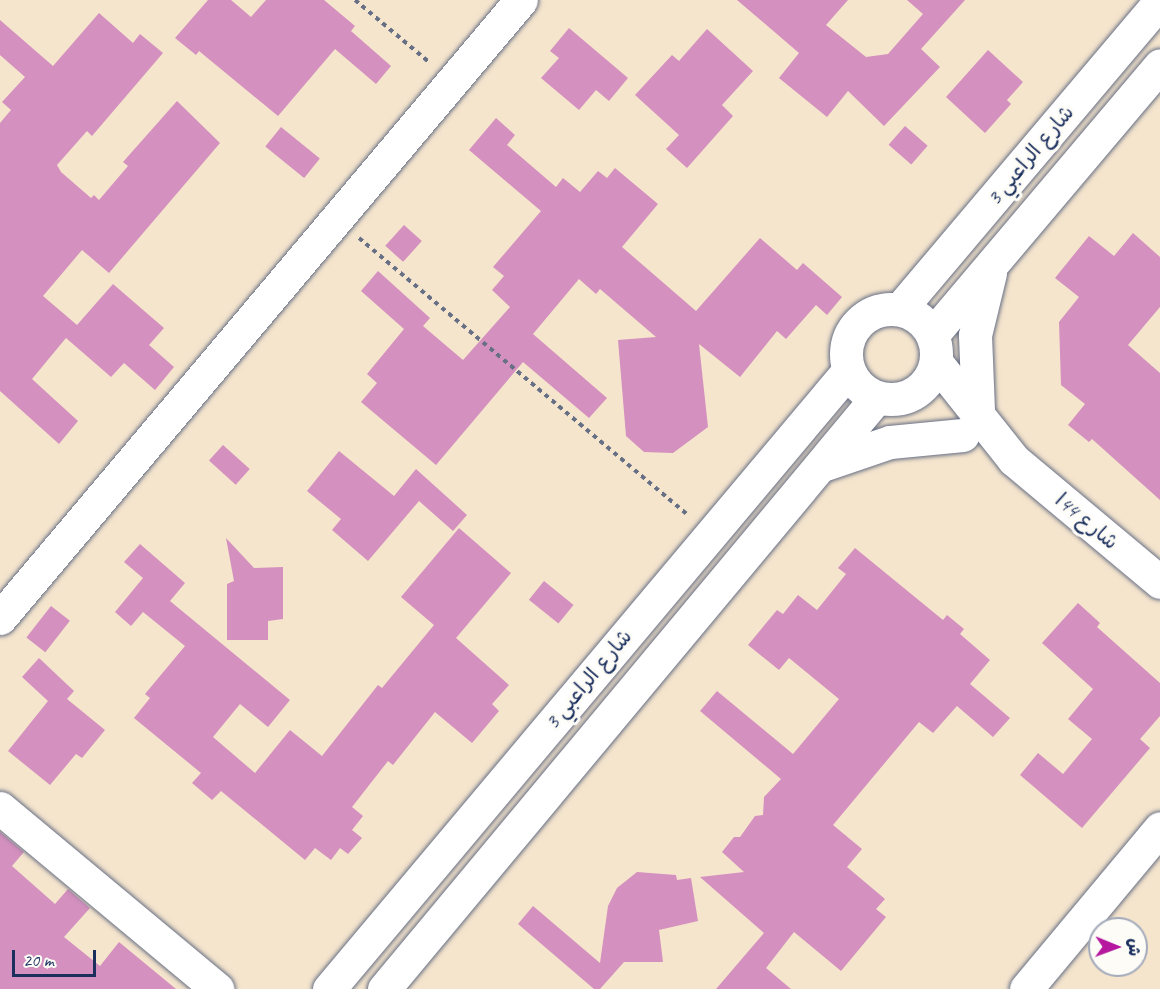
<!DOCTYPE html>
<html>
<head>
<meta charset="utf-8">
<style>
	body { margin:0 }
	#map { position:relative; width:1160px; height:989px; overflow:hidden; background:#f5e5cd; font-family:Caveat,"Playpen Sans Arabic",sans-serif }
	div>[style] { position:absolute }
	.building>* { inset:0; background:#d490be; transform-origin:0 0 }
	.path>* { height:4px; margin-top:-2px; transform-origin:0; background:repeating-linear-gradient(90deg,#676f85 0 4.5px,transparent 0 9px) }
	.roads { filter:drop-shadow(0 0 2px #676f85) drop-shadow(0 0 2px #676f85) }
	.minor>* { height:33px; margin:-16.5px; padding:0 16.5px; transform-origin:16.5px; border-radius:16.5px; background:#fff }
	.minor>.ring { margin:-16.5px; padding:0; box-sizing:content-box; background:none; border:33px solid #fff; border-radius:50% }
	span { translate:-50% -50%; white-space:nowrap; text-align:center; line-height:1.15; -webkit-text-stroke:6px #fdfcf7; paint-order:stroke }
	.street-label { font-size:21px; color:#1b2f5e }
	.north { position:absolute; left:1088px; top:917px; width:60px; height:60px; box-sizing:border-box; background:#fdfcf7; border:2px solid #a3aaba; border-radius:50%; rotate:91deg; font-size:16px; font-weight:700; line-height:24px; text-align:center; color:#1b2f5e }
	.north::after { content:''; display:block; margin:auto; width:21px; height:27px; background:#b5179e; clip-path:polygon(50% 0,100% 100%,50% 72%,0 100%) }
	.scale { position:absolute; left:12px; top:950px; width:84px; height:27px; box-sizing:border-box; border:3px solid #1b2f5e; border-top:0; padding-left:8px; font-size:18px; line-height:21px; white-space:nowrap; color:#1b2f5e; -webkit-text-stroke:4px #fdfcf7; paint-order:stroke }
</style>
</head>
<body>
<div id="map">
	<div class="building">
		<div style="clip-path:polygon(208px 0,231px 0,251px 17px,266px 0,324px 0,355px 26px,351px 31px,391px 66px,376px 84px,335px 49px,278px 116px,199px 51px,196px 55px,175px 38px)"></div>
		<div style="clip-path:polygon(737px 0,848px 0,826px 25px,866px 57px,888px 54px,923px 14px,907px 0,965px 0,921px 49px,940px 67px,884px 126px,848px 91px,827px 117px,779px 78px,799px 53px)"></div>
		<div style="clip-path:polygon(99px 13px,133px 43px,140px 34px,163px 53px,92px 136px,87px 131px,57px 165px,61px 172px,91px 198px,94px 195px,99px 200px,128px 166px,123px 162px,177px 101px,220px 143px,109px 273px,82px 250px,43px 296px,77px 325px,113px 284px,164px 328px,149px 345px,174px 367px,155px 390px,124px 363px,111px 377px,66px 338px,32px 379px,78px 421px,59px 444px,0 391px,0 123px,11px 110px,2px 102px,25px 77px,0 55px,0 20px,53px 66px)"></div>
		<div style="clip-path:polygon(569px 28px,628px 78px,609px 101px,596px 90px,579px 110px,541px 78px,559px 58px,550px 51px)"></div>
		<div style="clip-path:polygon(707px 29px,753px 71px,722px 105px,733px 116px,687px 168px,666px 149px,679px 135px,635px 95px,672px 55px,679px 61px)"></div>
		<div style="clip-path:polygon(988px 50px,1023px 82px,1007px 100px,1011px 104px,985px 133px,946px 97px)"></div>
		<div style="clip-path:polygon(496px 118px,515px 135px,507px 145px,556px 187px,563px 178px,580px 192px,598px 171px,607px 178px,615px 168px,658px 204px,622px 247px,696px 311px,760px 238px,797px 270px,803px 263px,842px 297px,827px 315px,816px 305px,786px 339px,777px 331px,740px 377px,699px 344px,708px 427px,673px 453px,644px 452px,626px 436px,618px 340px,656px 337px,600px 289px,596px 294px,579px 279px,533px 334px,607px 398px,589px 418px,523px 362px,436px 465px,361px 402px,377px 383px,367px 374px,404px 329px,361px 291px,378px 271px,430px 318px,423px 326px,463px 360px,510px 307px,492px 290px,504px 276px,493px 267px,541px 211px,469px 150px)"></div>
		<div style="left:905px;top:126px;width:30px;height:25px;rotate:41deg"></div>
		<div style="left:281px;top:127px;width:50px;height:25px;rotate:39deg"></div>
		<div style="left:404px;top:225px;width:24px;height:28px;rotate:42deg"></div>
		<div style="clip-path:polygon(1133px 233px,1160px 257px,1160px 307px,1128px 345px,1160px 373px,1160px 500px,1092px 439px,1089px 442px,1068px 425px,1085px 404px,1061px 385px,1059px 322px,1079px 297px,1055px 278px,1089px 236px,1114px 256px)"></div>
		<div style="left:223px;top:445px;width:36px;height:21px;rotate:42deg"></div>
		<div style="clip-path:polygon(339px 451px,394px 496px,416px 469px,467px 515px,453px 531px,419px 501px,368px 561px,332px 530px,341px 519px,307px 491px)"></div>
		<div style="clip-path:polygon(459px 528px,511px 573px,456px 638px,509px 685px,492px 704px,499px 711px,472px 743px,435px 712px,393px 765px,388px 761px,352px 807px,363px 816px,352px 830px,362px 838px,348px 854px,340px 848px,331px 860px,315px 848px,305px 860px,221px 791px,212px 800px,192px 783px,201px 773px,134px 718px,150px 698px,145px 694px,185px 646px,143px 612px,131px 626px,115px 612px,143px 578px,124px 562px,140px 544px,185px 583px,170px 601px,290px 700px,268px 727px,240px 704px,213px 737px,255px 773px,290px 730px,322px 756px,378px 685px,382px 688px,434px 625px,401px 597px)"></div>
		<div style="clip-path:polygon(226px 538px,254px 568px,283px 567px,283px 619px,268px 621px,268px 640px,227px 640px,227px 584px,234px 581px)"></div>
		<div style="clip-path:polygon(855px 548px,943px 620px,947px 615px,964px 629px,960px 634px,990px 660px,970px 684px,1010px 718px,993px 737px,957px 706px,933px 733px,919px 722px,833px 825px,862px 849px,847px 867px,885px 899px,876px 909px,886px 917px,841px 971px,794px 932px,766px 968px,791px 989px,716px 989px,764px 933px,700px 877px,744px 872px,722px 852px,734px 837px,740px 837px,755px 816px,763px 815px,764px 797px,781px 779px,700px 711px,717px 691px,793px 754px,839px 699px,789px 658px,779px 670px,748px 645px,777px 610px,783px 614px,798px 595px,817px 610px,846px 574px,838px 568px)"></div>
		<div style="left:544px;top:581px;width:38px;height:24px;rotate:39deg"></div>
		<div style="clip-path:polygon(1078px 603px,1100px 623px,1097px 627px,1160px 683px,1160px 716px,1140px 739px,1150px 748px,1082px 828px,1020px 775px,1038px 753px,1063px 774px,1092px 739px,1068px 719px,1093px 689px,1042px 643px)"></div>
		<div style="left:51px;top:606px;width:24px;height:40px;rotate:38deg"></div>
		<div style="clip-path:polygon(39px 658px,74px 691px,67px 699px,105px 730px,82px 758px,76px 754px,50px 785px,8px 751px,48px 701px,22px 677px)"></div>
		<div style="clip-path:polygon(0 832px,24px 852px,12px 866px,55px 904px,68px 889px,90px 908px,64px 937px,100px 966px,119px 942px,176px 989px,0 989px)"></div>
		<div style="clip-path:polygon(637px 872px,676px 875px,677px 880px,691px 878px,698px 921px,659px 930px,663px 962px,624px 962px,600px 989px,594px 989px,518px 924px,533px 906px,600px 963px,608px 906px,617px 888px)"></div>
	</div>
	<div class="path">
		<div style="left:355px;top:0;width:97px;rotate:40deg"></div>
		<div style="left:359px;top:238px;width:431px;rotate:40.1deg"></div>
	</div>
	<div class="roads">
		<div class="minor">
			<div class="ring" style="left:846px;top:309px;width:57px;height:57px"></div>
			<div style="left:900px;top:309px;width:403px;rotate:-49.8deg"></div>
			<div style="left:932px;top:335px;width:353px;rotate:-49.8deg"></div>
			<div style="left:936px;top:362px;width:125px;rotate:51.5deg"></div>
			<div style="left:1014px;top:460px;width:190px;rotate:39.9deg"></div>
			<div style="left:978px;top:410px;width:75px;rotate:-92.3deg"></div>
			<div style="left:975px;top:335px;width:64px;rotate:-76.4deg"></div>
			<div style="left:822px;top:465px;width:72px;rotate:-18.7deg"></div>
			<div style="left:890px;top:442px;width:73px;rotate:-5.5deg"></div>
			<div style="left:0;top:618px;width:808px;rotate:-49.87deg"></div>
			<div style="left:0;top:808px;width:283px;rotate:39.8deg"></div>
			<div style="left:329px;top:989px;width:808px;rotate:-49.97deg"></div>
			<div style="left:384px;top:989px;width:770px;rotate:-50.21deg"></div>
			<div style="left:1026px;top:989px;width:209px;rotate:-50.2deg"></div>
		</div>
	</div>
	<div class="street-label">
		<span style="left:1030px;top:155px;rotate:-50deg">شارع الراعبي 3</span>
		<span style="left:1087px;top:521px;rotate:40deg">شارع 44ا</span>
		<span style="left:588px;top:679px;rotate:-50deg">شارع الراعبي 3</span>
	</div>
	<div class="north">ش</div>
	<div class="scale">20 m</div>
</div>
</body>
</html>
